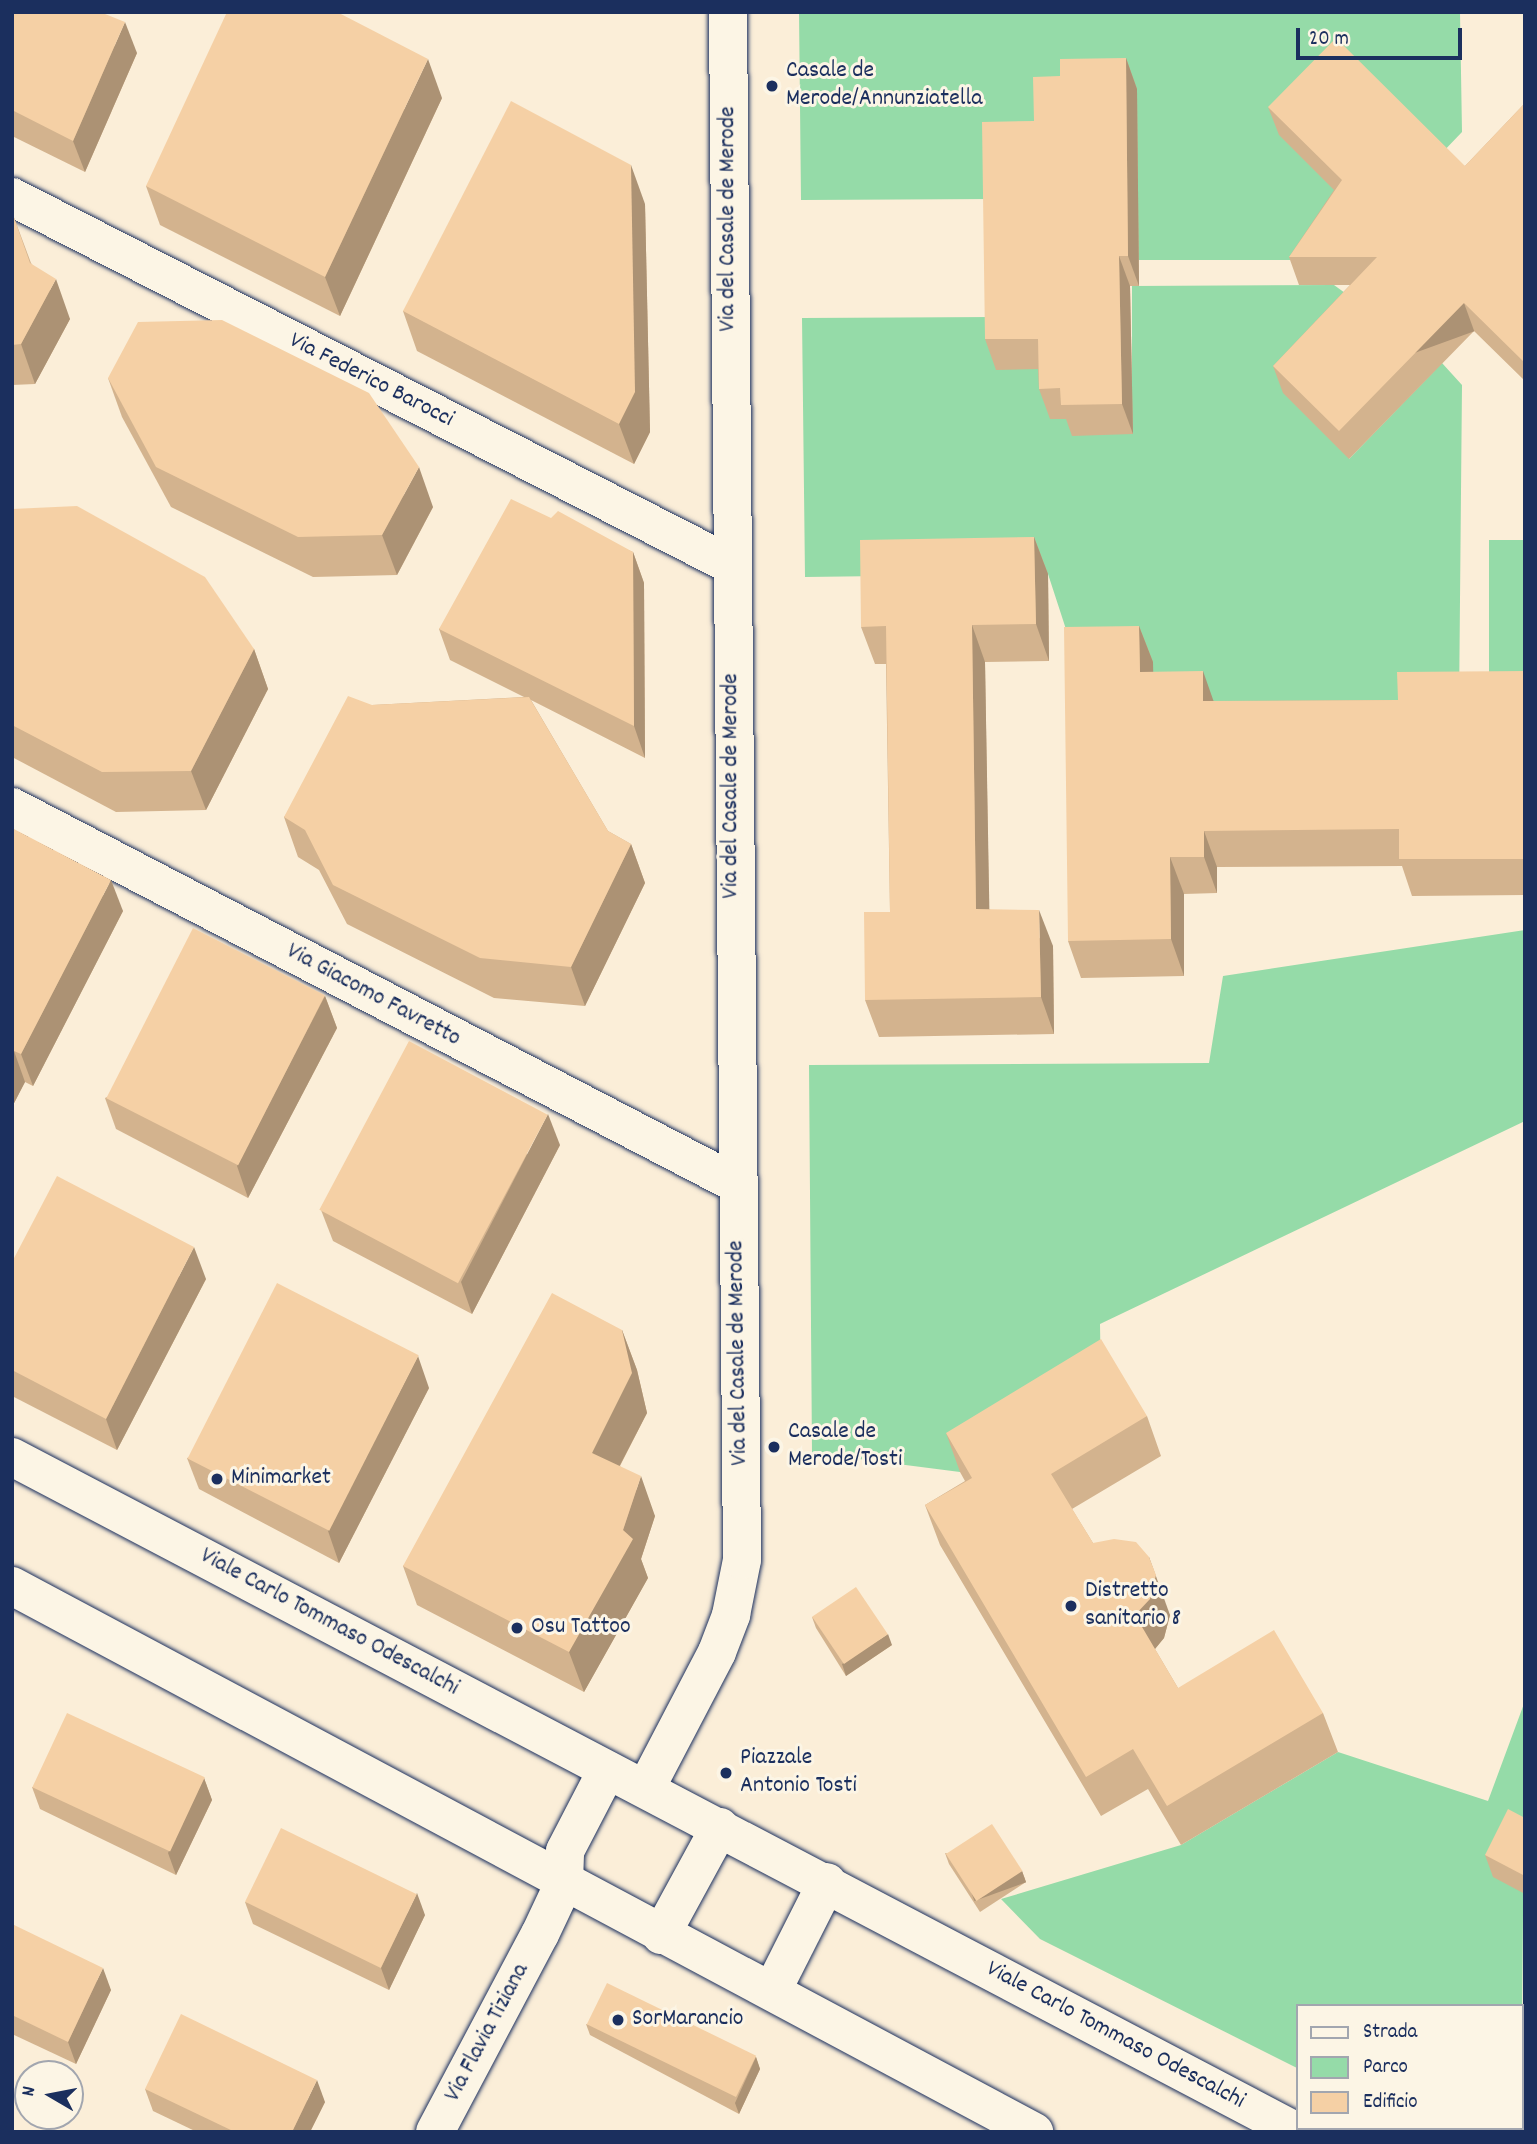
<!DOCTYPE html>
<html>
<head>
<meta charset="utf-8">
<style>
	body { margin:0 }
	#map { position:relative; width:1537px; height:2144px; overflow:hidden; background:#fbeed8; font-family:Dekko,sans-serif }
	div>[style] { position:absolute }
	.green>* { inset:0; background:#95dba8; transform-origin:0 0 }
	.roads { filter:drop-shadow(0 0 2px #1b2f5e) drop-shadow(0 0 2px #1b2f5e) }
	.street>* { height:38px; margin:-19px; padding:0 19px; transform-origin:19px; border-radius:19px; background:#fcf5e5 }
	.wall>* { inset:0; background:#d3b38e }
	.shaded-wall>* { inset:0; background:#ac9274; transform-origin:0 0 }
	.building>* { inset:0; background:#f5d0a5; transform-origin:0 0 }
	.dots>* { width:19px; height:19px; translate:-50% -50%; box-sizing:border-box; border:4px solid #fcf5e5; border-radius:50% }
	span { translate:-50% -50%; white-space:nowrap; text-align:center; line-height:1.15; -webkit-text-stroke:6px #fcf5e5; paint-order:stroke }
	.poi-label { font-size:24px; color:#1b2f5e }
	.left { translate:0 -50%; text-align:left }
	.street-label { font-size:24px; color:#1b2f5e }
	.frame { position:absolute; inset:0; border:14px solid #1b2f5e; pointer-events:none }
	.legend { position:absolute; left:1296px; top:2004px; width:228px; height:126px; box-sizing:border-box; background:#fcf5e5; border:2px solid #a2a6af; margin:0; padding:9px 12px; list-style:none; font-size:21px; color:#1b2f5e }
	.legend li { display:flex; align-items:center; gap:14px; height:35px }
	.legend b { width:35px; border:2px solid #a2a6af }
	.north { position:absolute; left:14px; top:2060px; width:70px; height:70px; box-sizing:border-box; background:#fcf5e5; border:2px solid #a2a6af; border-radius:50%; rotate:280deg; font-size:19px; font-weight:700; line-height:28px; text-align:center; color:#1b2f5e }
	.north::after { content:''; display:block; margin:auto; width:24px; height:32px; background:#1b2f5e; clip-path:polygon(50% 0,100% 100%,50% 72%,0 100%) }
	.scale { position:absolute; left:1296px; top:28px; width:166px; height:32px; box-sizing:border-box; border:4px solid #1b2f5e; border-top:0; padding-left:9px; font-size:21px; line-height:24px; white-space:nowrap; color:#1b2f5e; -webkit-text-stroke:5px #fcf5e5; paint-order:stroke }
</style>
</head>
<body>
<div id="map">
	<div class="green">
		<div style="clip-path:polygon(799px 12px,1460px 12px,1462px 132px,1371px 227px,1323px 260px,1139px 260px,994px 199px,801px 200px)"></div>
		<div style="clip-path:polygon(1334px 285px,1345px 293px,1349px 459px,1442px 363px,1462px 385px,1459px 708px,1217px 738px,1077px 663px,1048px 574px,805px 577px,802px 318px,995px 317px,1049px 369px,1071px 419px,1132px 434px,1132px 286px)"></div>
		<div style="left:1489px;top:540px;width:36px;height:168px"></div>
		<div style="clip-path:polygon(1525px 930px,1525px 1121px,1100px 1324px,1101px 1387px,960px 1472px,812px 1453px,809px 1065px,1209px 1063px,1223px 976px)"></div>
		<div style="clip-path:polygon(1525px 1701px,1521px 2127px,1521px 2006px,1297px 2006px,1297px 2068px,1040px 1939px,1001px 1899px,1181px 1845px,1338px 1752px,1488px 1801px)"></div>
		<div style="clip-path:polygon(1417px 2128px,1521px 2128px,1424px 2132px)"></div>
	</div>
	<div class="roads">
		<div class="street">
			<div style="left:12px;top:197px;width:808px;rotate:27.1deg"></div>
			<div style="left:12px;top:807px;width:815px;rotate:27.48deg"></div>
			<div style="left:12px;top:1457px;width:1451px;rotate:27.71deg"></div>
			<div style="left:12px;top:1586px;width:1159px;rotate:28.11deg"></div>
			<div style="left:646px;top:1788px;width:153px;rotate:-62.4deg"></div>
			<div style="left:717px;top:1652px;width:40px;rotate:-69deg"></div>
			<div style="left:731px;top:1615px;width:56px;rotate:-78.7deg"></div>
			<div style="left:742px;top:1560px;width:1548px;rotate:-90.52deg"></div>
			<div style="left:661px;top:1935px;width:123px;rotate:-61.4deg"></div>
			<div style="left:772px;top:1991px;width:122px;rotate:-63.2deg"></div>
			<div style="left:435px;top:2132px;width:224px;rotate:-62.1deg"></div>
			<div style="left:540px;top:1934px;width:56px;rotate:-64.8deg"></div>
			<div style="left:564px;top:1883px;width:32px;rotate:-88deg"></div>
			<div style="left:565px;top:1851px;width:91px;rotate:-62.6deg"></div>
		</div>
	</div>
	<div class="wall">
		<div style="clip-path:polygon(12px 12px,137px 53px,85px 172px,12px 136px)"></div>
		<div style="clip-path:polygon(1126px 58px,1137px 89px,1139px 286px,1130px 286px,1133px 434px,1072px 436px,1066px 419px,1050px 419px,1039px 389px,1038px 369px,996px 370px,985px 339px,1034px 121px,1060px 76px)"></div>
		<div style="clip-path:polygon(442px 98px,340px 316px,160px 225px,146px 186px)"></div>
		<div style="clip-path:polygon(1525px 103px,1525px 381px,1474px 331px,1349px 459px,1283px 393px,1273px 366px,1350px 285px,1299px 285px,1289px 257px,1334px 190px,1279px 135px,1268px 107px,1465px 166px)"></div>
		<div style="clip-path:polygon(645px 204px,650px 432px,634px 464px,417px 351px,403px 311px)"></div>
		<div style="clip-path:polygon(12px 212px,31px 263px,70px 319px,35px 384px,12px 385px)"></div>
		<div style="clip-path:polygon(108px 378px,433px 507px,397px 575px,313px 577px,171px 507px,122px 417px)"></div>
		<div style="clip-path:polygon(12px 509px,254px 649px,268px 689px,206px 810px,116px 812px,12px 757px)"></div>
		<div style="clip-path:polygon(551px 518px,633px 552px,644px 583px,645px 758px,531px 700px,608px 831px,631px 844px,645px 883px,585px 1006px,494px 998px,347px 924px,319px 870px,298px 857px,284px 817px,372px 705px,524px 697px,450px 660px,439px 629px)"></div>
		<div style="clip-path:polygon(1034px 537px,1048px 574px,1049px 661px,985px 662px,989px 909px,1053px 946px,1054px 1034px,879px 1037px,865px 1000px,890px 912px,886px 664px,875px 664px,861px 627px)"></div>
		<div style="clip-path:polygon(1139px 626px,1153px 662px,1153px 672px,1214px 701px,1398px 700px,1525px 671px,1525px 895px,1412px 896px,1402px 866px,1217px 867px,1217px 893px,1184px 894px,1184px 976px,1081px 978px,1068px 941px)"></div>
		<div style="clip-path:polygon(12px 828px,123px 911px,33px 1086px,25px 1082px,12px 1107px)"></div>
		<div style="clip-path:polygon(325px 996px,337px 1028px,248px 1198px,116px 1129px,105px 1098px)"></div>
		<div style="clip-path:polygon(560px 1145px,472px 1314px,333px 1241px,321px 1210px)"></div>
		<div style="clip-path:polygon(12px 1262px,206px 1279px,117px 1450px,12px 1396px)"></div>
		<div style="clip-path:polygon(622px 1330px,637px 1370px,647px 1413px,620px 1466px,655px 1516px,641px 1559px,648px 1578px,584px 1692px,417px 1605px,403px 1566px)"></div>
		<div style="clip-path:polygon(429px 1388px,339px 1563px,199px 1489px,187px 1458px)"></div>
		<div style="clip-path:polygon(1147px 1416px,1161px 1456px,1072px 1509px,1093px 1543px,1170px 1615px,1164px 1638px,1155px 1649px,1178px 1688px,1323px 1713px,1338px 1752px,1181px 1845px,1148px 1789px,1101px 1816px,940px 1545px,925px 1505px,965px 1481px,960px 1472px,946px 1433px)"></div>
		<div style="clip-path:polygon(812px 1617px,892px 1645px,846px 1676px,816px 1628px)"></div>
		<div style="clip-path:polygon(204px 1778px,212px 1800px,176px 1875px,40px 1809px,32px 1787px)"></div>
		<div style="clip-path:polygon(1525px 1818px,1525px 1894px,1493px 1877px,1485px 1855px)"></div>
		<div style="clip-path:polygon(945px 1853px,1022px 1871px,1026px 1882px,980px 1912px,949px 1864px)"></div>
		<div style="clip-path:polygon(245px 1902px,425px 1915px,389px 1990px,253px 1924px)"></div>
		<div style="clip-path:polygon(12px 1924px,111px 1990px,76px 2064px,12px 2034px)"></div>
		<div style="clip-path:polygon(586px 2024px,756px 2057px,760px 2069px,739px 2114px,590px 2035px)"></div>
		<div style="clip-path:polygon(1525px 2061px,1525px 2097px,1521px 2087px,1521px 2068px)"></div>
		<div style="clip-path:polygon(145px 2089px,325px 2102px,310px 2132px,197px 2132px,153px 2111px)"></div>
	</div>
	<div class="shaded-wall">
		<div style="clip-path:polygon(125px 22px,137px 53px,85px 172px,73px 141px)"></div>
		<div style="clip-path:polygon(1126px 58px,1137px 89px,1139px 286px,1128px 256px)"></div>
		<div style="clip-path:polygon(428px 59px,442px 98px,340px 316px,325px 277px)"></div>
		<div style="clip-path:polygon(631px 165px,645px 204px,650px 432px,634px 464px,619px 424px)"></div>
		<div style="clip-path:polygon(1119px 256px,1130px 286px,1133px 434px,1122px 404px)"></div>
		<div style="clip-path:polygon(56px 279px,70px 319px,35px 384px,21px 344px)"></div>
		<div style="left:1464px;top:303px;width:30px;height:179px;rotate:70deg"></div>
		<div style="clip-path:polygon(419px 467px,433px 507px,397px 575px,382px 535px)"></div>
		<div style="clip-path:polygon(1034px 537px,1048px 574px,1049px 661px,1036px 624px)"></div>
		<div style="clip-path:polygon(633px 552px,644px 583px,645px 758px,634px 726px)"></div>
		<div style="clip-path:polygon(972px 625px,985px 662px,990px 946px,976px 909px)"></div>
		<div style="clip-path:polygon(1139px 626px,1153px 662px,1154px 708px,1140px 672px)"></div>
		<div style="clip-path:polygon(254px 649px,268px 689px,206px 810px,191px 771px)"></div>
		<div style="clip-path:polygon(1203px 671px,1216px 708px,1203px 701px)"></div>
		<div style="clip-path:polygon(1204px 831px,1217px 867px,1217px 893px,1204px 857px)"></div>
		<div style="clip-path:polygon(631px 844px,645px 883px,585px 1006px,571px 967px)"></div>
		<div style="clip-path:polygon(1170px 857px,1184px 894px,1184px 976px,1171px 939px)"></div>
		<div style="clip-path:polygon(111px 880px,123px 911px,33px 1086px,21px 1054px)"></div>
		<div style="clip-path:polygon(1039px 910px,1053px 946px,1054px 1034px,1041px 997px)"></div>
		<div style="clip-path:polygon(325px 996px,337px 1028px,248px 1198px,237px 1166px)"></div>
		<div style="clip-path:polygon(14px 1051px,25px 1082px,12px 1107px,12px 1054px)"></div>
		<div style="clip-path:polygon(548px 1114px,560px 1145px,472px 1314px,461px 1282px)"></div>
		<div style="clip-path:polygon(194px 1247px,206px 1279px,117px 1450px,106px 1419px)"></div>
		<div style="clip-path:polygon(622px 1330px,637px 1370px,647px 1413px,606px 1492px,592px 1453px)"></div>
		<div style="clip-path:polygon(418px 1356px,429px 1388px,339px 1563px,328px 1531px)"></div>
		<div style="clip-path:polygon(641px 1476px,655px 1516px,641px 1559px,648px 1578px,584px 1692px,569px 1652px,623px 1530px)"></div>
		<div style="clip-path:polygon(1149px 1557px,1170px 1615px,1164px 1638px,1150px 1655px,1135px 1615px)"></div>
		<div style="clip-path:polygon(888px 1634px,892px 1645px,846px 1676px,842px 1664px)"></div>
		<div style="clip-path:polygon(204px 1778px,212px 1800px,176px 1875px,168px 1853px)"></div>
		<div style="left:1022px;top:1871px;width:12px;height:55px;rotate:70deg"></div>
		<div style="clip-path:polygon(417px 1893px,425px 1915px,389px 1990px,381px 1968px)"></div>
		<div style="clip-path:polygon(103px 1968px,111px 1990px,76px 2064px,68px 2042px)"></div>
		<div style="clip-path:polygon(756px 2057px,760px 2069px,739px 2114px,735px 2103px)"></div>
		<div style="clip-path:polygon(317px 2080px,325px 2102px,310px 2132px,292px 2132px)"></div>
	</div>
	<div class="building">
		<div style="clip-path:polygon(12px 12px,100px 12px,125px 22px,73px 141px,12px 110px)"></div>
		<div style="clip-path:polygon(227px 12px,337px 12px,428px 59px,325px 277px,146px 186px)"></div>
		<div style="clip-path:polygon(1336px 38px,1465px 166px,1525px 103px,1525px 363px,1464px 303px,1339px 431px,1273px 366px,1377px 257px,1289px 257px,1342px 180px,1268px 107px)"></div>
		<div style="clip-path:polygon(1126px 58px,1128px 256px,1119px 256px,1122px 404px,1061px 405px,1060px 388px,1039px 389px,1038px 339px,985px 339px,982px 122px,1034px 121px,1033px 77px,1060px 76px,1060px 59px)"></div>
		<div style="clip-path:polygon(511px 101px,631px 165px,635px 392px,619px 424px,403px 311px)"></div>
		<div style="clip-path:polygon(12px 212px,30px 263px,56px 279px,21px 344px,12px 345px)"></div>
		<div style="clip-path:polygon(222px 320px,369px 393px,419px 467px,382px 535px,298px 537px,156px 467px,108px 378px,138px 322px)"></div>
		<div style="clip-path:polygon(511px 499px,551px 518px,558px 511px,633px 552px,634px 726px,439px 629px)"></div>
		<div style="clip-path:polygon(77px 506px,205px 577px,254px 649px,191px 771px,102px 772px,12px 725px,12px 509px)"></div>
		<div style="clip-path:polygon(1034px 537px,1036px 624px,972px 625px,976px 909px,1039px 910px,1041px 997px,865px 1000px,864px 912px,890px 912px,886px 626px,861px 627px,860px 540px)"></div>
		<div style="clip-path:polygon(1139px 626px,1140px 672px,1203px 671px,1203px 701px,1398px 700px,1397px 672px,1525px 671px,1525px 859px,1399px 859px,1399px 829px,1204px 831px,1204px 857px,1170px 857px,1171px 939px,1068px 941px,1064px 627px)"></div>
		<div style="clip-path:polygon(348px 696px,372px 705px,529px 697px,608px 831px,631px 844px,571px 967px,480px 958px,333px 885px,305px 830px,284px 817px)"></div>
		<div style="clip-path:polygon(12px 828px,111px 880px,21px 1054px,14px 1051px,12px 1054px)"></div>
		<div style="left:193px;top:928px;width:148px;height:191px;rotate:27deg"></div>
		<div style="left:409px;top:1041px;width:157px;height:191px;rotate:28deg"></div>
		<div style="clip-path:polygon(57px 1176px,194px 1247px,106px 1419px,12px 1370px,12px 1262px)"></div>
		<div style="left:277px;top:1283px;width:159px;height:197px;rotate:27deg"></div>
		<div style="clip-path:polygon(552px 1293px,622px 1330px,632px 1373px,592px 1453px,641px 1476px,623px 1530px,633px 1539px,569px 1652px,403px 1566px)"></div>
		<div style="clip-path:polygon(1101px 1339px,1147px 1416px,1051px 1474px,1093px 1543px,1114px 1539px,1136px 1542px,1149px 1557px,1156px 1575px,1150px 1599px,1135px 1615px,1178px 1688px,1274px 1630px,1323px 1713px,1167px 1806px,1133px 1749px,1086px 1777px,925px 1505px,972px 1478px,946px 1433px)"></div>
		<div style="left:856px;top:1587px;width:57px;height:53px;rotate:56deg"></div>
		<div style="left:67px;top:1713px;width:152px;height:82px;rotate:25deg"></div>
		<div style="clip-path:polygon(1508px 1809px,1525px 1818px,1525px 1876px,1485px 1855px)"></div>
		<div style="left:992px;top:1824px;width:56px;height:55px;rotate:57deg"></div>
		<div style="left:281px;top:1828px;width:151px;height:82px;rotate:26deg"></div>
		<div style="clip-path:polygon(12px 1924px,103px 1968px,68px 2042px,12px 2015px)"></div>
		<div style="left:607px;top:1983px;width:166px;height:46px;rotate:26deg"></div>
		<div style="clip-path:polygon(181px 2014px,317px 2080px,292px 2132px,235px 2132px,145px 2089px)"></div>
		<div style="clip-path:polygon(1525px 2061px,1525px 2080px,1521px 2078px,1521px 2068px)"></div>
	</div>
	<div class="dots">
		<div style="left:772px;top:86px;background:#1b2f5e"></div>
		<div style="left:774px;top:1447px;background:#1b2f5e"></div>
		<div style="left:217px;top:1479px;background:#1b2f5e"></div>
		<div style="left:1071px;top:1606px;background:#1b2f5e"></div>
		<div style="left:517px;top:1628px;background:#1b2f5e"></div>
		<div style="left:726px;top:1773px;background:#1b2f5e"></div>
		<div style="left:618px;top:2020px;background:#1b2f5e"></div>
	</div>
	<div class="poi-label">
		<span class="left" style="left:786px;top:86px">Casale de<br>Merode/Annunziatella</span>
		<span class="left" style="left:788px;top:1447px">Casale de<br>Merode/Tosti</span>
		<span class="left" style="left:231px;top:1479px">Minimarket</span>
		<span class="left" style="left:1085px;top:1606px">Distretto<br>sanitario 8</span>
		<span class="left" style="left:531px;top:1628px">Osu Tattoo</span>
		<span class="left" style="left:740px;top:1773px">Piazzale<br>Antonio Tosti</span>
		<span class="left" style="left:632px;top:2020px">SorMarancio</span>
	</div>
	<div class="street-label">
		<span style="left:729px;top:219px;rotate:-90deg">Via del Casale de Merode</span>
		<span style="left:371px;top:381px;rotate:27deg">Via Federico Barocci</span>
		<span style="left:732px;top:786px;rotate:-90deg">Via del Casale de Merode</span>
		<span style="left:373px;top:996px;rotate:28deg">Via Giacomo Favretto</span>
		<span style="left:739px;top:1353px;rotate:-91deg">Via del Casale de Merode</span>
		<span style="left:329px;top:1623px;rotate:28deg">Viale Carlo Tommaso Odescalchi</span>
		<span style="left:488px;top:2033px;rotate:-62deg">Via Flavia Tiziana</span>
		<span style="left:1115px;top:2036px;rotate:28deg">Viale Carlo Tommaso Odescalchi</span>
	</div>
	<div class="frame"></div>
	<ul class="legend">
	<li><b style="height:9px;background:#fcf5e5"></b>Strada</li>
	<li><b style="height:19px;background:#95dba8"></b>Parco</li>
	<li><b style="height:19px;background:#f5d0a5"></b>Edificio</li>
	</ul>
	<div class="north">N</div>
	<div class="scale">20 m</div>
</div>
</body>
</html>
